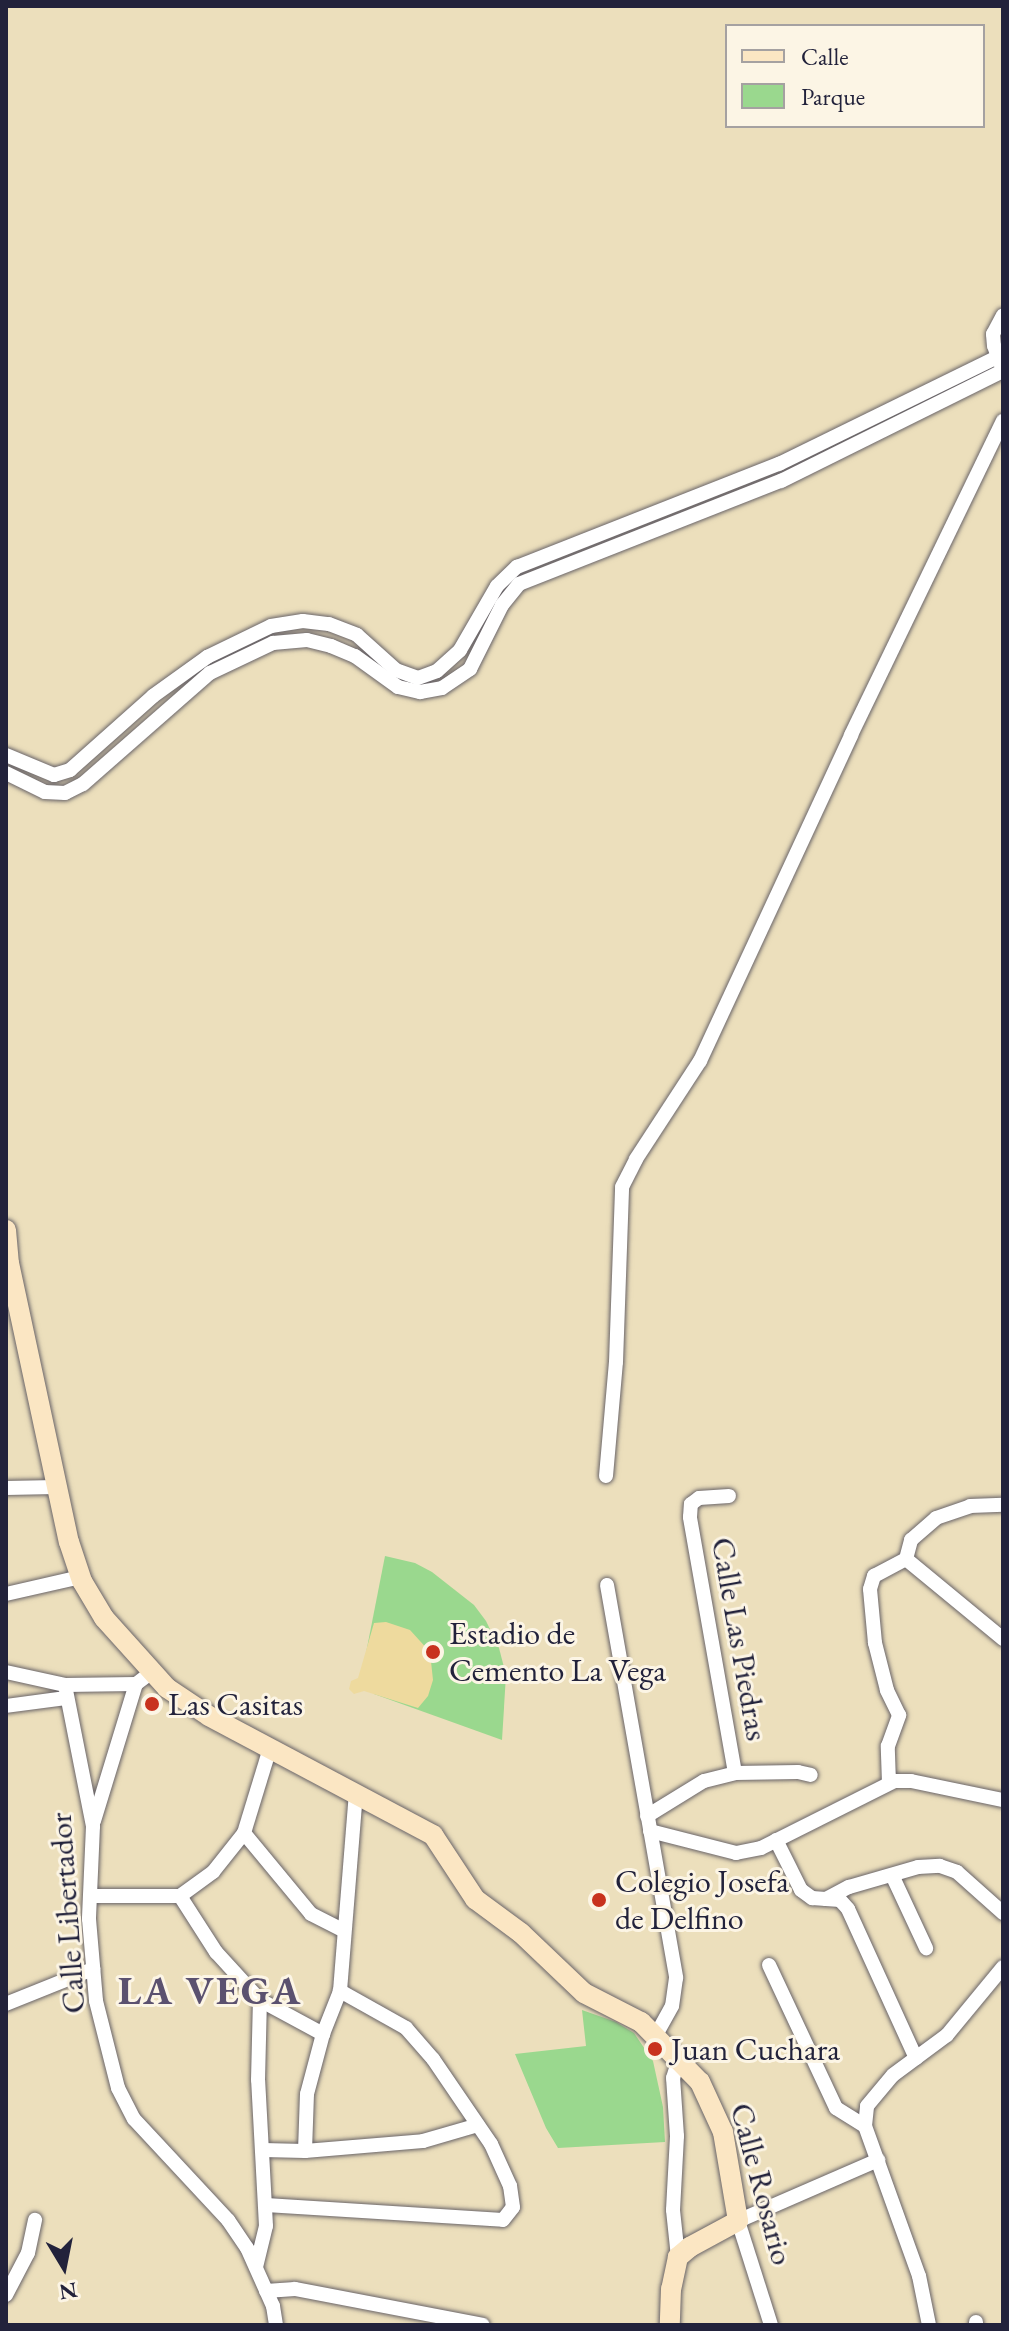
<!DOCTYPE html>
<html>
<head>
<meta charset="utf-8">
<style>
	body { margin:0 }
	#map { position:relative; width:1009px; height:2331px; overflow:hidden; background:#ecdfbc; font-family:"EB Garamond",serif }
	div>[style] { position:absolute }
	.green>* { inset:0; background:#9ad88e }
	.sand>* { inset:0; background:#eeda9e }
	.roads { filter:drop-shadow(0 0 2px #696468) drop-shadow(0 0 2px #696468) }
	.street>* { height:14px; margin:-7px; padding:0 7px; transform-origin:7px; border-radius:7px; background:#fff }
	.secondary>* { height:20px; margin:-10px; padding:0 10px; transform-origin:10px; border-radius:10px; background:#fbe6c3 }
	.dots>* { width:22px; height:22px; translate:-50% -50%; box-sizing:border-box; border:4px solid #fcf5e5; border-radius:50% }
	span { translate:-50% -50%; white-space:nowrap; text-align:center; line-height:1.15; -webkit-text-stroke:6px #fcf5e5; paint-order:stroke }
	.poi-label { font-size:32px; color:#22223b }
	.left { translate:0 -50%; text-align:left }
	.street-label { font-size:32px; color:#22223b }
	.district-label { font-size:40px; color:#5b516f; font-weight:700; letter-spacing:2px }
	.frame { position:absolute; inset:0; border:8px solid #22223b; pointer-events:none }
	.legend { position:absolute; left:725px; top:24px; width:260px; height:104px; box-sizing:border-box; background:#fcf5e5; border:2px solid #a5a1a1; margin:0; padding:10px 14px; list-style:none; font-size:24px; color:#22223b }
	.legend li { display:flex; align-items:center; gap:16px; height:40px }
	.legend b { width:40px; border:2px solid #a5a1a1 }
	.north { position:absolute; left:24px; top:2227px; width:80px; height:80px; -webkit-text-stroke:6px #fcf5e5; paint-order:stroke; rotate:170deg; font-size:22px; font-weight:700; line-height:32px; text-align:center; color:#22223b }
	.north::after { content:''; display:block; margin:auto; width:28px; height:36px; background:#22223b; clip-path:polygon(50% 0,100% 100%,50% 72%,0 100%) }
</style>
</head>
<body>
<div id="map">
	<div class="green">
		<div style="clip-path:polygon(385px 1556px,415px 1563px,432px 1572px,474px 1605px,486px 1621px,499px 1648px,506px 1675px,502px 1740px,374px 1694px,365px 1658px)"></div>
		<div style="clip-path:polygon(582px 2010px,616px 2022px,634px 2033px,653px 2061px,663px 2107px,665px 2142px,558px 2148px,546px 2128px,515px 2054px,586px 2046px)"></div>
	</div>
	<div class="sand">
		<div style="clip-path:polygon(386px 1622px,410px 1630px,430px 1652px,433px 1680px,428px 1696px,418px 1708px,364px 1691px,354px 1694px,349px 1689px,351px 1681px,358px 1678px,374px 1623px)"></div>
	</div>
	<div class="roads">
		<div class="street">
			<div style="left:1000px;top:363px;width:18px;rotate:-109deg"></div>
			<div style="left:994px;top:346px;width:12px;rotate:-95deg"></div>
			<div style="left:993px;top:334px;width:21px;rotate:-62deg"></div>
			<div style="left:6px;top:755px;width:52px;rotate:22.6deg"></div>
			<div style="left:54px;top:775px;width:17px;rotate:-17deg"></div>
			<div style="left:70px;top:770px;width:111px;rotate:-41.7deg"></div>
			<div style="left:153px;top:696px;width:67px;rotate:-35.8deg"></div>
			<div style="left:207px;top:657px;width:71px;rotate:-25.8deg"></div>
			<div style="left:271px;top:626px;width:32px;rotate:-9deg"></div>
			<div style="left:303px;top:621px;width:26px;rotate:7deg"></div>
			<div style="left:329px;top:624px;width:30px;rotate:21deg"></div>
			<div style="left:357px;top:635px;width:52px;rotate:41.9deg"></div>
			<div style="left:396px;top:670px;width:23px;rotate:20deg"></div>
			<div style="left:418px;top:678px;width:20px;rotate:-20deg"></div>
			<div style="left:437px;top:671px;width:31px;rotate:-42deg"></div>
			<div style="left:460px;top:650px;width:74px;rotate:-60deg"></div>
			<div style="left:497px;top:586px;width:28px;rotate:-44deg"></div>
			<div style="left:517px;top:567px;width:282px;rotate:-21.5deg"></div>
			<div style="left:779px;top:464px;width:243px;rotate:-26.1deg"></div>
			<div style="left:6px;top:773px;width:43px;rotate:26deg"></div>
			<div style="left:45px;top:792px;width:20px;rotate:3deg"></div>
			<div style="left:65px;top:793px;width:20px;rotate:-27deg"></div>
			<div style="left:83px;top:784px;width:169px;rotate:-41.2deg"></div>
			<div style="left:210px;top:673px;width:70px;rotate:-25.5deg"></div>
			<div style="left:273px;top:643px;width:34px;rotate:-5deg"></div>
			<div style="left:307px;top:640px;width:25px;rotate:14deg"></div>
			<div style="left:331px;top:646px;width:26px;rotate:23deg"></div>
			<div style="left:355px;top:656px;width:53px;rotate:35.8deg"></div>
			<div style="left:398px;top:687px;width:23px;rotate:13deg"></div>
			<div style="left:420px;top:692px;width:22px;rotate:-10deg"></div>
			<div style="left:442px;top:688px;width:34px;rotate:-34deg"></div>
			<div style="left:470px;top:669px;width:72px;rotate:-63.4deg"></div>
			<div style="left:502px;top:605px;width:27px;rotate:-51deg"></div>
			<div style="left:519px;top:584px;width:282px;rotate:-21.5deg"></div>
			<div style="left:781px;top:481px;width:248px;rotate:-26.4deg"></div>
			<div style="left:606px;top:1476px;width:114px;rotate:-85deg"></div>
			<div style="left:616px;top:1362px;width:175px;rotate:-88deg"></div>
			<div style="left:622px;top:1187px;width:31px;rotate:-63deg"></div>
			<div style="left:636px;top:1159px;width:117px;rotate:-56.9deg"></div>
			<div style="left:700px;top:1061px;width:359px;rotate:-65.1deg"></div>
			<div style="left:851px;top:735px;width:349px;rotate:-64.2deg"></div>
			<div style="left:6px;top:1488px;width:50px;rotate:-1.1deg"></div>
			<div style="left:906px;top:1559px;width:126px;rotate:39.5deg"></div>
			<div style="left:906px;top:1559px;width:20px;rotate:-75deg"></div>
			<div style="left:911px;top:1540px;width:33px;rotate:-41deg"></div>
			<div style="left:936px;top:1518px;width:36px;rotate:-19deg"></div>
			<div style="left:970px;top:1506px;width:33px;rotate:-2deg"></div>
			<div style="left:607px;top:1585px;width:399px;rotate:80deg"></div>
			<div style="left:676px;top:1978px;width:28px;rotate:98deg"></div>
			<div style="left:672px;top:2006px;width:33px;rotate:119deg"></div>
			<div style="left:6px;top:1594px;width:77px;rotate:-12.8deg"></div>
			<div style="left:6px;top:1672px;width:60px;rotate:12.4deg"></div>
			<div style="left:65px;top:1685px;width:71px;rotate:-0.8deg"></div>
			<div style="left:136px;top:1684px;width:20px;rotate:-37deg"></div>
			<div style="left:65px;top:1685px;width:144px;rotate:78.8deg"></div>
			<div style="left:93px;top:1826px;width:93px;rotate:92.5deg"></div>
			<div style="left:89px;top:1919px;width:82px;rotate:85.1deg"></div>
			<div style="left:96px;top:2001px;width:90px;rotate:75.8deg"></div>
			<div style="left:118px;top:2088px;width:35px;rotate:63deg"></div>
			<div style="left:134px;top:2119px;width:138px;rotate:47.1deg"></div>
			<div style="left:228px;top:2220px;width:34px;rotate:56deg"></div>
			<div style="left:247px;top:2248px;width:64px;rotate:65.9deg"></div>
			<div style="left:273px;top:2306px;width:19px;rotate:81deg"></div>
			<div style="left:6px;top:1706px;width:61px;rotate:-7.6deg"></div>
			<div style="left:735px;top:1773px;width:63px;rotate:-0.9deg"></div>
			<div style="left:798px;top:1772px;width:13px;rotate:13deg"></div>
			<div style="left:889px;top:1783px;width:37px;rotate:-92deg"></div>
			<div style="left:888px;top:1746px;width:33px;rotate:-70deg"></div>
			<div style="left:899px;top:1715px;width:28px;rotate:-116deg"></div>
			<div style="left:887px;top:1690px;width:49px;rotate:-104.3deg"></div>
			<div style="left:875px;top:1643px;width:54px;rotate:-95.3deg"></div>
			<div style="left:870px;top:1589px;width:14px;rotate:-73deg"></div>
			<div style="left:874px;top:1576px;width:36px;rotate:-28deg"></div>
			<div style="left:647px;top:1816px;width:67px;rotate:-31.6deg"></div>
			<div style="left:704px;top:1781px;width:32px;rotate:-14deg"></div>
			<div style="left:735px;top:1773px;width:260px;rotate:-100deg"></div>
			<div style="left:690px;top:1517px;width:13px;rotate:-86deg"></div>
			<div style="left:691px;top:1504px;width:10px;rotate:-37deg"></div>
			<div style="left:699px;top:1498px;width:30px;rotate:-4deg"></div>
			<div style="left:94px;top:1821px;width:143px;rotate:-73deg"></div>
			<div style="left:650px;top:1831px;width:89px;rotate:14.3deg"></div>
			<div style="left:736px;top:1853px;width:25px;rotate:-11deg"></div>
			<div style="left:761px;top:1848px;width:150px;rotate:-26.6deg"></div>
			<div style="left:895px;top:1781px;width:16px"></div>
			<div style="left:911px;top:1781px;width:94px;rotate:11.7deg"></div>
			<div style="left:244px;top:1833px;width:105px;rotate:50.4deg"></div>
			<div style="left:311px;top:1914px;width:37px;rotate:27deg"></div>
			<div style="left:776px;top:1840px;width:56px;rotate:63.4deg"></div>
			<div style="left:801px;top:1890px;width:14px;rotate:36deg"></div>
			<div style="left:812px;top:1898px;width:14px;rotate:4deg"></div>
			<div style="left:826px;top:1899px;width:26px;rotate:-28deg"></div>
			<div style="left:849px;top:1887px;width:72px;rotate:-16.2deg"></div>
			<div style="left:918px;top:1867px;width:22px;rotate:-3deg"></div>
			<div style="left:940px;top:1866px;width:18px;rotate:19deg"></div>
			<div style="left:957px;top:1872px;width:62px;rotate:41.7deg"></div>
			<div style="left:892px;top:1875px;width:81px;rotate:65deg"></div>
			<div style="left:91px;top:1896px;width:89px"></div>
			<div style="left:180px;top:1896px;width:67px;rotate:57.3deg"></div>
			<div style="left:216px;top:1952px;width:65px;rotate:47.5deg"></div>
			<div style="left:260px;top:2000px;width:72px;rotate:28.4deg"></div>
			<div style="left:180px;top:1896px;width:41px;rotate:-36deg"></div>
			<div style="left:213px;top:1872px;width:50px;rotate:-51.5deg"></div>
			<div style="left:244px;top:1833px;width:89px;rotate:-73deg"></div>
			<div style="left:826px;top:1899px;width:14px;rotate:4deg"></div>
			<div style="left:840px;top:1900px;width:12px;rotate:48deg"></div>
			<div style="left:848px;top:1909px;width:164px;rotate:65.5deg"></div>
			<div style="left:769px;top:1965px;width:158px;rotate:64.9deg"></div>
			<div style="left:836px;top:2108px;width:34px;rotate:32deg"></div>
			<div style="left:6px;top:2004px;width:94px;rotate:-21.9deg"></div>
			<div style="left:263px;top:2150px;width:42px;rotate:1.4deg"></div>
			<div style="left:305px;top:2151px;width:118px;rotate:-4.8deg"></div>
			<div style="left:423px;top:2141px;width:57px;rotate:-16.2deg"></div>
			<div style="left:305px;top:2151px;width:57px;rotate:-88deg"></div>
			<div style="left:307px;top:2094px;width:62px;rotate:-75.1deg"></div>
			<div style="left:323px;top:2034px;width:46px;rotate:-68.4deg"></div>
			<div style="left:340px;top:1991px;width:199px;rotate:-85.4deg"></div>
			<div style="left:266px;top:2205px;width:237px;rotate:3.6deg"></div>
			<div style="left:503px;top:2220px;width:16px;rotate:-52deg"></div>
			<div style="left:513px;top:2207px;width:21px;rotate:-98deg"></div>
			<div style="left:510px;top:2186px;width:46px;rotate:-114.3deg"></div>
			<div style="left:491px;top:2144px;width:103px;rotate:-124.3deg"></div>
			<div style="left:433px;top:2059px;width:41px;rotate:-131.1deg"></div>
			<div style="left:406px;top:2028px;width:76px;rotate:-150.7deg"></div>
			<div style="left:678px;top:2257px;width:47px;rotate:-96.1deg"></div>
			<div style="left:673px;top:2210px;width:74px;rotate:-86.9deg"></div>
			<div style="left:677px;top:2136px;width:58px;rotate:-93.9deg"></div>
			<div style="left:673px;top:2078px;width:20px;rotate:-72deg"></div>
			<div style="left:256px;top:2267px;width:42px;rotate:-76.3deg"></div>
			<div style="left:266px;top:2226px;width:146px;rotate:-93.1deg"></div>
			<div style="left:258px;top:2080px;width:80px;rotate:-88.6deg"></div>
			<div style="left:266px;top:2291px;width:29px;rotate:-4deg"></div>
			<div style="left:295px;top:2289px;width:191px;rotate:10.8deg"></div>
			<div style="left:6px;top:2295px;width:47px;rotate:-62.4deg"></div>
			<div style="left:28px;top:2253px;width:34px;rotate:-78deg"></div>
			<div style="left:771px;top:2325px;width:109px;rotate:-107.6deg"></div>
			<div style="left:738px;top:2221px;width:153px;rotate:-23.5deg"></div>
			<div style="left:929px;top:2325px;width:50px;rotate:-101.5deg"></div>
			<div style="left:919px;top:2276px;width:159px;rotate:-109.8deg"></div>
			<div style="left:865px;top:2126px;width:20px;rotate:-84deg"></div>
			<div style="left:867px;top:2106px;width:40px;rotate:-50deg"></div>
			<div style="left:893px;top:2075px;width:67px;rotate:-36.5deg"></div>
			<div style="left:947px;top:2035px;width:88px;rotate:-50.5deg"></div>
			<div style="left:976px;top:2325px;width:3px;rotate:-90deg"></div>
		</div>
		<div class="secondary">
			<div style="left:6px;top:1230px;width:33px;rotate:85deg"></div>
			<div style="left:9px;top:1263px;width:285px;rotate:77.9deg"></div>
			<div style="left:69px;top:1542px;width:41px;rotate:71.6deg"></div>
			<div style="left:82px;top:1581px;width:43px;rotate:59.3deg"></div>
			<div style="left:104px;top:1618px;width:94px;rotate:48deg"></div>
			<div style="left:167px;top:1688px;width:50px;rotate:33.7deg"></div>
			<div style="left:209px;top:1716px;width:254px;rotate:28deg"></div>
			<div style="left:433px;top:1835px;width:77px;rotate:56.7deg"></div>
			<div style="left:475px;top:1899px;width:57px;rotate:36.5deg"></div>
			<div style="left:521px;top:1933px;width:87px;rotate:43.6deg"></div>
			<div style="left:584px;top:1993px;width:64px;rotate:27deg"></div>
			<div style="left:641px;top:2022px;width:84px;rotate:45.5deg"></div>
			<div style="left:700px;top:2082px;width:55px;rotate:65.3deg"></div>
			<div style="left:723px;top:2132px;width:90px;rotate:80.4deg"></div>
			<div style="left:738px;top:2221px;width:55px;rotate:151.6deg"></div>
			<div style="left:690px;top:2247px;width:16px;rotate:140deg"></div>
			<div style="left:678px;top:2257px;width:33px;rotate:102deg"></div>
			<div style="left:671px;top:2289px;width:36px;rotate:92deg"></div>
		</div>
	</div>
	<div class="dots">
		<div style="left:433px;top:1652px;background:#c8321e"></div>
		<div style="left:152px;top:1704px;background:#c8321e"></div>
		<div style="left:599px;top:1900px;background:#c8321e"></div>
		<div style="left:655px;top:2049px;background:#c8321e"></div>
	</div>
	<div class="poi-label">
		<span class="left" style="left:449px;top:1652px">Estadio de<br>Cemento La Vega</span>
		<span class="left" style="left:168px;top:1704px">Las Casitas</span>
		<span class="left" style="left:615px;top:1900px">Colegio Josefa<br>de Delfino</span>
		<span class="left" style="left:671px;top:2049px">Juan Cuchara</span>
	</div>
	<div class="street-label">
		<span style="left:740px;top:1639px;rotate:80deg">Calle Las Piedras</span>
		<span style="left:67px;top:1913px;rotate:-94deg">Calle Libertador</span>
		<span style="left:762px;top:2184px;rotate:75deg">Calle Rosario</span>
	</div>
	<div class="district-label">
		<span style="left:210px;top:1990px">LA VEGA</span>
	</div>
	<div class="frame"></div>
	<ul class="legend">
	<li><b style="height:10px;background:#fbe6c3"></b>Calle</li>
	<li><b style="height:22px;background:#9ad88e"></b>Parque</li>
	</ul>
	<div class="north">N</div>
</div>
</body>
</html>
